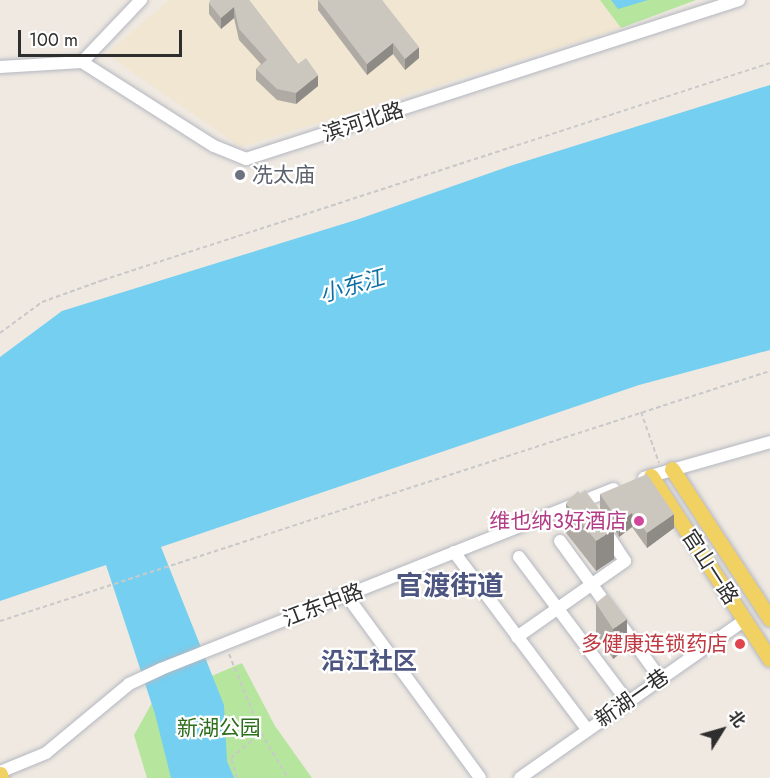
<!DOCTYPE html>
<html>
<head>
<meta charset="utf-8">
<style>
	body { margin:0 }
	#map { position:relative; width:770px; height:778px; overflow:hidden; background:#efe9e1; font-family:Jost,"Noto Sans SC",sans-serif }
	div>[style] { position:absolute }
	.education>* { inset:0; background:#f0e6d1 }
	.green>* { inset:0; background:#b6e59e }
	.water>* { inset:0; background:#75cff0 }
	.path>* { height:2px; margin-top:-1px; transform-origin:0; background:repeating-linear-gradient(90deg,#c9c9c9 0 4.5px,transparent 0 7.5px) }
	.roads { filter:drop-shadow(0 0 2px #b4b7c1) drop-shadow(0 0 2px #b4b7c1) }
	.minor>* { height:12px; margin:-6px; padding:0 6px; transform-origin:6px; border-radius:6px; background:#fff }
	.major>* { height:15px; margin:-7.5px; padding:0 7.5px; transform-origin:7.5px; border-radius:7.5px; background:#f2d163 }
	.wall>* { inset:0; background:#afaba4 }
	.shaded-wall>* { inset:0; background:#8e8b86 }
	.building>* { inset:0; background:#cbc7bf }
	.dots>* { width:16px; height:16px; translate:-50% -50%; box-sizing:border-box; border:3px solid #fff; border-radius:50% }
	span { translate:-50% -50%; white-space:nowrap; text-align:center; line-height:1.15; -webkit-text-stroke:4.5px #fff; paint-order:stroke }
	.street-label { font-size:21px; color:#2e2e2e }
	.worship-label { font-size:21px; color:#5b616d }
	.left { translate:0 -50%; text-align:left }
	.hotel-label { font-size:21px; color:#b23c85 }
	.right { translate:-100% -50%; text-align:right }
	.health-label { font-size:21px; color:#be3a42 }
	.park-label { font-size:21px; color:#2c6e1b }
	.water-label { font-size:22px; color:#0d6fa3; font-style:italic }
	.quarter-label { font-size:24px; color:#4d5680; font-weight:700 }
	.district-label { font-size:27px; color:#4d5680; font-weight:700 }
	.north { position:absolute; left:692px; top:700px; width:60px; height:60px; -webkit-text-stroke:4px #fff; paint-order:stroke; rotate:53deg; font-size:16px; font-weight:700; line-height:24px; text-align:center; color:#2e2e2e }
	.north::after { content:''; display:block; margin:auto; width:21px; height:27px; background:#2e2e2e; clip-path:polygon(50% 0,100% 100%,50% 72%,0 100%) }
	.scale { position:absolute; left:18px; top:30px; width:164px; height:27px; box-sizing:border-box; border:3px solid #2e2e2e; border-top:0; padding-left:8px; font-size:18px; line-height:21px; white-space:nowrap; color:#2e2e2e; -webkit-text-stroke:4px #fff; paint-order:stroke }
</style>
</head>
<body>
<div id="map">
	<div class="education">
		<div style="clip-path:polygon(169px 0,600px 0,621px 28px,241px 147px,106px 54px)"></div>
	</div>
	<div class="green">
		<div style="clip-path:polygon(600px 0,696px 0,621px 28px)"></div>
		<div style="clip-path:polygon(242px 663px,275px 726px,312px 778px,147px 778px,134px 735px,153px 701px)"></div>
	</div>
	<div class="water">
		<div style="clip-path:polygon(611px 0,648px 0,618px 9px)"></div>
		<div style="clip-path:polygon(770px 85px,770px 350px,639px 385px,161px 547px,224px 705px,227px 761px,234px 778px,171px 778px,155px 714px,106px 565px,0 601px,0 357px,62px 311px,359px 219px,510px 166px)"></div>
	</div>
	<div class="path">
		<div style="left:0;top:333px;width:52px;rotate:-36.4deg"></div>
		<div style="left:42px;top:302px;width:65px;rotate:-19.8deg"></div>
		<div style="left:103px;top:280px;width:701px;rotate:-18.02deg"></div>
		<div style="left:641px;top:412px;width:54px;rotate:70.6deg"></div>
		<div style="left:0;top:621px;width:810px;rotate:-17.99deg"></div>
		<div style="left:229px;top:654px;width:85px;rotate:67.9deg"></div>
		<div style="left:261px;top:733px;width:52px;rotate:59deg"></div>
		<div style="left:237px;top:778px;width:21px;rotate:-107deg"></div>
		<div style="left:231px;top:758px;width:38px;rotate:-40deg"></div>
	</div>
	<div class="roads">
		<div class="minor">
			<div style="left:82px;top:62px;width:86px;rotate:-46.4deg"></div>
			<div style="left:0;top:67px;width:82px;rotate:-3.5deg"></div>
			<div style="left:82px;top:62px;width:156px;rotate:32.5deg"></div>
			<div style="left:214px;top:146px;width:35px;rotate:22deg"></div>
			<div style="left:246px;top:159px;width:518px;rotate:-17.88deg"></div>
			<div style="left:644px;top:478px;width:131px;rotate:-15.9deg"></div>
			<div style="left:560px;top:541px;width:170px;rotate:53.9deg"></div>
			<div style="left:454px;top:552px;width:221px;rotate:53.1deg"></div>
			<div style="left:519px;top:557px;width:180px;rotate:53.1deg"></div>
			<div style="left:347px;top:596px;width:225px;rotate:53.8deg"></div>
			<div style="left:517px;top:637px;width:132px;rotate:-35.1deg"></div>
			<div style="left:625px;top:561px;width:35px;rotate:-123deg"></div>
			<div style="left:0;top:772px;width:50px;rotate:-22.4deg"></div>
			<div style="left:46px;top:753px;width:108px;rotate:-39.7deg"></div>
			<div style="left:129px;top:684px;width:35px;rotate:-25deg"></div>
			<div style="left:161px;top:669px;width:487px;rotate:-21.7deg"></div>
			<div style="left:520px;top:778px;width:275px;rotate:-35.1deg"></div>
		</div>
		<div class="major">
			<div style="left:672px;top:469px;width:179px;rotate:56.8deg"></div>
			<div style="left:651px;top:476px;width:218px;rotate:57deg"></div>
			<div style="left:0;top:774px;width:4px;rotate:76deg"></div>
		</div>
	</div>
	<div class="wall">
		<div style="clip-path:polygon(249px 0,298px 64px,318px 86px,296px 104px,277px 100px,256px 80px,256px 69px,261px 64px,239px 40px,234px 18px,221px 29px,209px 14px,209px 3px)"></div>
		<div style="clip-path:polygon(318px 0,382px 0,419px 58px,405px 70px,393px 54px,367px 75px,318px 10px)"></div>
		<div style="clip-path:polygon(600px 494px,674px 528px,647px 548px,632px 527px,619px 537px,600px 508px)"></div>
		<div style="clip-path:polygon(566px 503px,614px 559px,596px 571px,566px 533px)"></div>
		<div style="clip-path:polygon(596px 603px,627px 648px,613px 659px,596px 633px)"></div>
	</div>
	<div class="shaded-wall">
		<div style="clip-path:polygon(234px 7px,234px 18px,221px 29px,221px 18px)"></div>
		<div style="clip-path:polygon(393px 43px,393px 54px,367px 75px,367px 64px)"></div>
		<div style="clip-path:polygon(419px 47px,419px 58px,405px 70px,405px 59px)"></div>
		<div style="clip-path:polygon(318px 75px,318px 86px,296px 104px,296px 93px)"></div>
		<div style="clip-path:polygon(632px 513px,632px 527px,619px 537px,619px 522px)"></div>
		<div style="clip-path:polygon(674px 514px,674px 528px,647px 548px,647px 533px)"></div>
		<div style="clip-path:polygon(614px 529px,614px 559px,596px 571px,596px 541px)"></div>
		<div style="clip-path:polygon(627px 619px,627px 648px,613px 659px,613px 629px)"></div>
	</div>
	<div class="building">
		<div style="clip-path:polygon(210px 0,249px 0,298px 64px,306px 58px,318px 75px,296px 93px,277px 89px,256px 69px,267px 60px,239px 29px,234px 7px,221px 18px,209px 3px)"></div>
		<div style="clip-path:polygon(318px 0,382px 0,419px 47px,405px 59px,393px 43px,367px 64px)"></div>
		<div style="clip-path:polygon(647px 474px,674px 514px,647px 533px,632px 513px,619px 522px,600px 494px)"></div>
		<div style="clip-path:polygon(585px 490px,614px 529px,596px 541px,566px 503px,578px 491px,580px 494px)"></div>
		<div style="clip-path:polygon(607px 594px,627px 619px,613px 629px,596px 603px)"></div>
	</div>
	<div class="dots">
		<div style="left:240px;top:175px;background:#6b7280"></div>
		<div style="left:639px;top:521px;background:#d1479c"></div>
		<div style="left:740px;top:644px;background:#e0444e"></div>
	</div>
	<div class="street-label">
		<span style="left:363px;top:122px;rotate:-18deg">滨河北路</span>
		<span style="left:710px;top:567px;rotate:57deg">官山一路</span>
		<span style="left:323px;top:605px;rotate:-21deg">江东中路</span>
		<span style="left:632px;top:698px;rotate:-35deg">新湖一巷</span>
	</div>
	<div class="worship-label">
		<span class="left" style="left:252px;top:175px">冼太庙</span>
	</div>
	<div class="hotel-label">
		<span class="right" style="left:627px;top:521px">维也纳3好酒店</span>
	</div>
	<div class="health-label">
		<span class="right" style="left:728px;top:644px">多健康连锁药店</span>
	</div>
	<div class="park-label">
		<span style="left:219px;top:728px">新湖公园</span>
	</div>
	<div class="water-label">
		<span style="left:352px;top:286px;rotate:-16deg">小东江</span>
	</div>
	<div class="quarter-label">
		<span style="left:369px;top:661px">沿江社区</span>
	</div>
	<div class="district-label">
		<span style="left:450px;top:586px">官渡街道</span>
	</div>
	<div class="north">北</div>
	<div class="scale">100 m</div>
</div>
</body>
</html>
